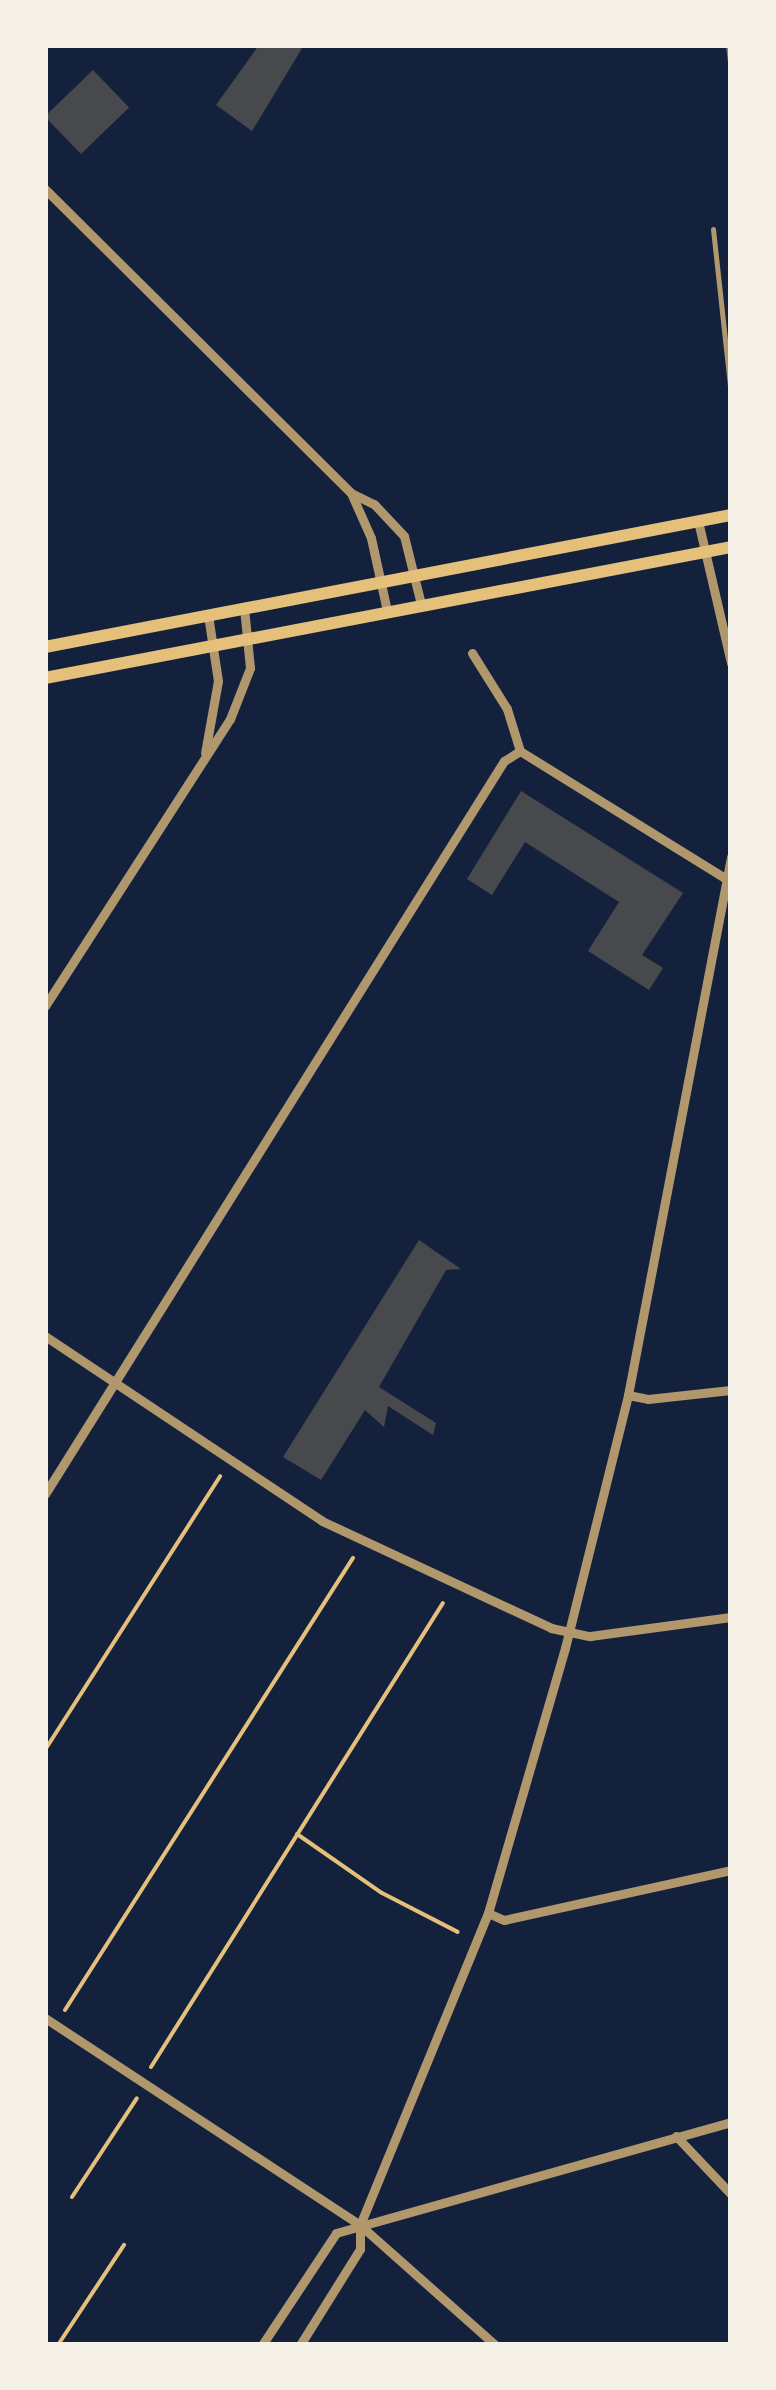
<!DOCTYPE html>
<html>
<head>
<meta charset="utf-8">
<style>
	body { margin:0 }
	#map { position:relative; width:776px; height:2390px; overflow:hidden; background:#14213d; font-family:Merriweather,serif }
	div>[style] { position:absolute }
	.building>* { inset:0; background:#48494c; transform-origin:0 0 }
	.path>* { height:4px; margin:-2px; padding:0 2px; transform-origin:2px; border-radius:2px; background:#e5c07b }
	.service>* { height:5px; margin:-2.5px; padding:0 2.5px; transform-origin:2.5px; border-radius:2.5px; background:#b1986c }
	.minor>* { height:9px; margin:-4.5px; padding:0 4.5px; transform-origin:4.5px; border-radius:4.5px; background:#b1986c }
	.secondary>* { height:12px; margin:-6px; padding:0 6px; transform-origin:6px; border-radius:6px; background:#e5c07b }
	.rail>* { height:5px; margin:-2.5px; padding:0 2.5px; transform-origin:2.5px; border-radius:2.5px; background:#918062 }
	span { translate:-50% -50%; white-space:nowrap; text-align:center; line-height:1.15; -webkit-text-stroke:10px #f6f1e7; paint-order:stroke }
	.frame { position:absolute; inset:0; border:48px solid #f6f1e7; pointer-events:none }
</style>
</head>
<body>
<div id="map">
	<div class="building">
		<div style="clip-path:polygon(259px 45px,304px 45px,252px 131px,216px 105px)"></div>
		<div style="left:93px;top:70px;width:52px;height:67px;rotate:46deg"></div>
		<div style="clip-path:polygon(521px 791px,683px 893px,642px 955px,663px 968px,649px 990px,588px 951px,619px 902px,525px 842px,492px 895px,467px 879px)"></div>
		<div style="clip-path:polygon(419px 1240px,461px 1269px,446px 1270px,379px 1387px,436px 1423px,433px 1435px,388px 1406px,384px 1427px,365px 1410px,321px 1480px,283px 1457px)"></div>
	</div>
	<div class="path">
		<div style="left:45px;top:1750px;width:325px;rotate:-57.4deg"></div>
		<div style="left:297px;top:1834px;width:103px;rotate:34.8deg"></div>
		<div style="left:382px;top:1893px;width:85px;rotate:27.2deg"></div>
		<div style="left:65px;top:2010px;width:536px;rotate:-57.5deg"></div>
		<div style="left:151px;top:2067px;width:548px;rotate:-57.82deg"></div>
		<div style="left:72px;top:2197px;width:118px;rotate:-56.7deg"></div>
		<div style="left:58px;top:2345px;width:120px;rotate:-56.6deg"></div>
	</div>
	<div class="service">
		<div style="left:713px;top:229px;width:167px;rotate:83.8deg"></div>
	</div>
	<div class="minor">
		<div style="left:45px;top:189px;width:431px;rotate:44.8deg"></div>
		<div style="left:351px;top:493px;width:25px;rotate:26deg"></div>
		<div style="left:374px;top:504px;width:44px;rotate:46.8deg"></div>
		<div style="left:404px;top:536px;width:70px;rotate:76deg"></div>
		<div style="left:351px;top:493px;width:49px;rotate:66deg"></div>
		<div style="left:371px;top:538px;width:75px;rotate:77.6deg"></div>
		<div style="left:698px;top:521px;width:146px;rotate:76.9deg"></div>
		<div style="left:472px;top:653px;width:66px;rotate:58deg"></div>
		<div style="left:507px;top:709px;width:44px;rotate:72.8deg"></div>
		<div style="left:520px;top:751px;width:245px;rotate:31.8deg"></div>
		<div style="left:205px;top:753px;width:73px;rotate:-79.8deg"></div>
		<div style="left:218px;top:681px;width:67px;rotate:-98.6deg"></div>
		<div style="left:45px;top:1006px;width:341px;rotate:-57.2deg"></div>
		<div style="left:230px;top:719px;width:55px;rotate:-68.6deg"></div>
		<div style="left:250px;top:668px;width:60px;rotate:-95.7deg"></div>
		<div style="left:45px;top:1336px;width:333px;rotate:33.7deg"></div>
		<div style="left:322px;top:1521px;width:253px;rotate:25deg"></div>
		<div style="left:551px;top:1628px;width:40px;rotate:12deg"></div>
		<div style="left:590px;top:1636px;width:142px;rotate:-7.7deg"></div>
		<div style="left:628px;top:1395px;width:20px;rotate:11deg"></div>
		<div style="left:648px;top:1399px;width:83px;rotate:-6.2deg"></div>
		<div style="left:45px;top:1494px;width:865px;rotate:-57.95deg"></div>
		<div style="left:504px;top:761px;width:19px;rotate:-32deg"></div>
		<div style="left:488px;top:1913px;width:17px;rotate:24deg"></div>
		<div style="left:504px;top:1920px;width:232px;rotate:-12.4deg"></div>
		<div style="left:45px;top:2018px;width:377px;rotate:33.3deg"></div>
		<div style="left:360px;top:2225px;width:181px;rotate:41.6deg"></div>
		<div style="left:676px;top:2136px;width:80px;rotate:46.5deg"></div>
		<div style="left:262px;top:2345px;width:134px;rotate:-56.5deg"></div>
		<div style="left:336px;top:2233px;width:410px;rotate:-15.7deg"></div>
		<div style="left:300px;top:2345px;width:113px;rotate:-58deg"></div>
		<div style="left:360px;top:2249px;width:24px;rotate:-90deg"></div>
		<div style="left:360px;top:2225px;width:337px;rotate:-67.7deg"></div>
		<div style="left:488px;top:1913px;width:276px;rotate:-73.8deg"></div>
		<div style="left:565px;top:1648px;width:261px;rotate:-76deg"></div>
		<div style="left:628px;top:1395px;width:548px;rotate:-79.16deg"></div>
	</div>
	<div class="secondary">
		<div style="left:45px;top:647px;width:699px;rotate:-10.89deg"></div>
		<div style="left:45px;top:678px;width:698px;rotate:-10.81deg"></div>
	</div>
	<div class="rail">
		<div style="left:728px;top:45px;width:23px;rotate:83deg"></div>
	</div>
	<div class="frame"></div>
</div>
</body>
</html>
